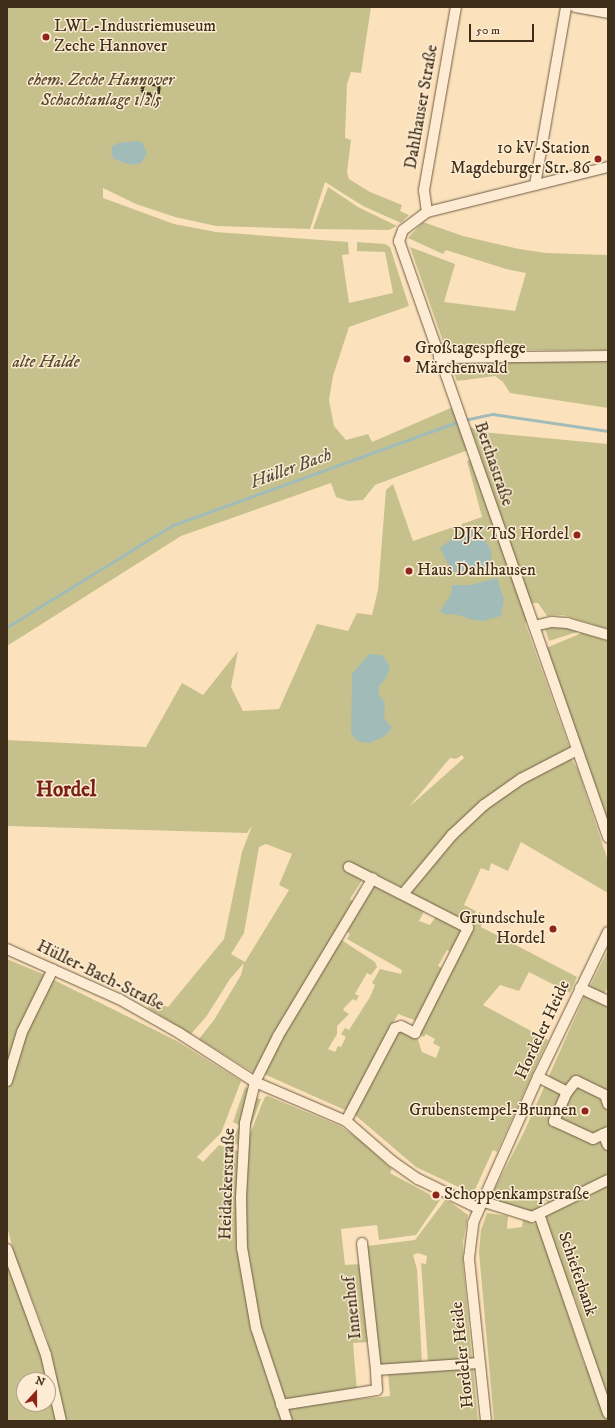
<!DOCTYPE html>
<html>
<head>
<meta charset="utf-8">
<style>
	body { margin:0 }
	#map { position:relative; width:615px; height:1428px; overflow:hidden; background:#fce2bc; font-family:"IM FELL DW Pica",serif }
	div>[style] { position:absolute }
	.green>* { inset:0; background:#c6c18c }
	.water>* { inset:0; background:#a1bcb8 }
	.stream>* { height:2.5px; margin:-1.25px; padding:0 1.25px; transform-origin:1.25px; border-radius:1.25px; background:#a1bcb8 }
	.roads { filter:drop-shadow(0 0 1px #6e5c42) drop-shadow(0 0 1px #6e5c42) }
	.minor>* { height:10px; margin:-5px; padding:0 5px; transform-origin:5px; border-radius:5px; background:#fdecd3 }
	.rail>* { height:2.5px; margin-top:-1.25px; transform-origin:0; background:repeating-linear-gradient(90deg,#3f2f1a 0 7px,transparent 0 14px) }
	.dots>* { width:11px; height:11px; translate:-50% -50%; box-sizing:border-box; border:2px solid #fdecd3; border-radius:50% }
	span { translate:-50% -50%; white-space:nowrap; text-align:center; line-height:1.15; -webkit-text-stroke:3px #fdecd3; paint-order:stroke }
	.poi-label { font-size:17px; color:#3f2f1a }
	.left { translate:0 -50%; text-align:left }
	.right { translate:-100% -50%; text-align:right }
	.park-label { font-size:17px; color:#5a4c31; font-style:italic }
	.street-label { font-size:17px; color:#3f2f1a }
	.water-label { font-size:18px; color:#585242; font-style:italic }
	.district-label { font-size:21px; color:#7a1f14; font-weight:700 }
	.frame { position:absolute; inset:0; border:8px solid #3f2f1a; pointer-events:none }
	.north { position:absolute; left:16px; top:1372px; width:40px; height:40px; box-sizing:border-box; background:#fdecd3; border:1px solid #b1a089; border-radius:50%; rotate:21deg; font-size:11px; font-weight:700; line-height:16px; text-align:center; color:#3f2f1a }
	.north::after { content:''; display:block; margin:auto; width:14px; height:18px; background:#8f2418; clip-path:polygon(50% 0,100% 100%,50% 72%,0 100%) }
	.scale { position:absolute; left:469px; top:24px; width:65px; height:18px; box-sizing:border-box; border:2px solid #3f2f1a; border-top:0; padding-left:5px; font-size:12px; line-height:14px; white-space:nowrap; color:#3f2f1a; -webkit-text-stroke:3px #fdecd3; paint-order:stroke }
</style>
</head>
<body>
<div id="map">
	<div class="green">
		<div style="clip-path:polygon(7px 7px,371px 7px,361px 73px,351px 72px,347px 84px,345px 138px,351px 140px,347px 172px,349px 179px,370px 192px,402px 205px,400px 211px,409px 215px,401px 223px,363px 206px,325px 182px,310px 229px,216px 226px,175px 217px,136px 204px,103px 188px,103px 198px,174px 224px,216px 232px,348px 242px,349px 254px,342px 255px,349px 303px,393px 293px,385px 252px,357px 251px,357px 242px,385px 244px,390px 247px,409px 306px,349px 327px,333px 376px,329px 400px,334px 426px,346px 440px,368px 434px,372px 442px,453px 407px,468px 450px,375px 485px,363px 500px,348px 501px,336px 497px,331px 483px,181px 536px,7px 646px)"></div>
		<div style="clip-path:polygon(328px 187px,358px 207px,397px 226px,389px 230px,313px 229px)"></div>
		<div style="clip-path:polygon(423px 222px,463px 236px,519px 249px,546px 253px,608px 255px,608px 350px,446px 350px,410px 247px,455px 264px,444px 302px,515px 311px,526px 273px,506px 269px,446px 250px,443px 254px,408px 238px)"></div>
		<div style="clip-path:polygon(608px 361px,608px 408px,510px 393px,503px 382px,495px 376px,457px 381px,450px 362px)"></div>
		<div style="clip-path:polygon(evenodd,470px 427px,482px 432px,608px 444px,608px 629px,563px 615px,547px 616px,538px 603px,528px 603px,532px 620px,525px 623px,570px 749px,521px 775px,401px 887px,368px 871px,350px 899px,354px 902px,283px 1018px,256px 1074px,199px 1039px,214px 1020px,241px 975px,244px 963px,230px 979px,206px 1017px,191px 1034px,148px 1008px,153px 1002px,168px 1007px,224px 939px,242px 852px,252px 826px,247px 833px,7px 826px,7px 740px,146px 747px,182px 683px,203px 695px,238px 651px,231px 687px,243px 711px,279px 709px,317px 624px,348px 631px,357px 613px,372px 615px,378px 590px,386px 490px,393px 484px,413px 541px,482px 517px,467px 461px,480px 455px,470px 427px,462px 755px,464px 758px,409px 807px,450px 758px,456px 759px,462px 755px,470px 427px,266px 844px,292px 854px,279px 885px,289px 890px,245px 962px,231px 954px,244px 933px,259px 847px,266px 844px)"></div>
		<div style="clip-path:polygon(554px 627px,569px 627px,580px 631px,549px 641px,545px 629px)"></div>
		<div style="clip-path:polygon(582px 633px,608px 641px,608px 821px,546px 648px)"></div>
		<div style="clip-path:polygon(571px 758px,578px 770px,608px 861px,608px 893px,521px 842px,508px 871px,491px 863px,489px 871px,481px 868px,464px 905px,476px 911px,470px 924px,408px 892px,473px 820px,516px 785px)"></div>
		<div style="clip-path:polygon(375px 885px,425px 909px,419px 921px,430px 925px,437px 915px,462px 929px,453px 953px,447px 950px,438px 966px,444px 969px,417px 1021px,398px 1014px,347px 1111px,264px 1074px,278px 1044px,340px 939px,375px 962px,377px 967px,371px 975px,367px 973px,355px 994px,359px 996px,356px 1001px,353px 999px,345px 1007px,343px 1010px,349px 1014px,337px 1026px,337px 1034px,328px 1049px,335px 1052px,338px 1046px,341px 1047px,346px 1037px,341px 1034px,345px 1028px,349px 1030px,370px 997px,375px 985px,372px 983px,380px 969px,401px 974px,402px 970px,347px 939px,350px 934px,345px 930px)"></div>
		<div style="clip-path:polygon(479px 912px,486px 915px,481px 927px,577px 977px,570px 993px,529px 972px,519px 991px,500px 985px,483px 1005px,548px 1040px,497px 1152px,493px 1150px,474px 1192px,471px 1193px,416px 1167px,355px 1115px,398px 1030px,417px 1037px,422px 1052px,436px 1058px,440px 1047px,433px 1043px,435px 1039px,426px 1034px,424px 1037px,418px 1034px)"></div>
		<div style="clip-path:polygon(608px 950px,608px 987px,603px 996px,589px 988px)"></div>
		<div style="clip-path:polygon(7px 959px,45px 975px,7px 1070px)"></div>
		<div style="clip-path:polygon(52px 979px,177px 1041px,241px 1081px,221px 1133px,197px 1157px,203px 1162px,219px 1145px,238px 1151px,239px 1248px,284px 1421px,66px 1421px,47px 1338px,14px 1253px,7px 1227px,7px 1091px,29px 1024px)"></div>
		<div style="clip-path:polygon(586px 993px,608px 1005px,608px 1176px,548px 1206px,546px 1200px,539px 1203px,541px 1210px,530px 1214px,491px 1202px,492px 1194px,524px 1132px)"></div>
		<div style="clip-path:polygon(245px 1087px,248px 1088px,238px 1145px,225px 1141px,227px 1136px,234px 1138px,239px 1125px,233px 1122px)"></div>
		<div style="clip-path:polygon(268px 1096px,340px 1126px,360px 1140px,392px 1169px,390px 1173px,440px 1200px,416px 1235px,379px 1240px,377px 1225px,341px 1229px,345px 1265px,362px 1264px,370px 1342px,353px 1343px,357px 1391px,293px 1399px,284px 1398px,261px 1329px,247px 1252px,245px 1188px,247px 1142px,261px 1106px,265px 1097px)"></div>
		<div style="clip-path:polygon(256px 1098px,261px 1099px,247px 1137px,253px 1107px)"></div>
		<div style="clip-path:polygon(608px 1183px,608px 1404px,574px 1295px,570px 1295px,545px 1216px)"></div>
		<div style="clip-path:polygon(446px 1199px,468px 1215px,463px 1242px,463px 1264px,472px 1359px,428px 1363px,421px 1263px,426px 1264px,427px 1256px,418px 1253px,413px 1255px,417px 1269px,422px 1363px,380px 1367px,367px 1246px,415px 1240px)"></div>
		<div style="clip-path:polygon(487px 1213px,508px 1216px,507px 1229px,522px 1227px,523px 1220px,539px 1225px,585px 1366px,589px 1365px,607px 1421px,494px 1421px,479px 1252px,481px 1230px)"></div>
		<div style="clip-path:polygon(evenodd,7px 1261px,45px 1364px,57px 1421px,7px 1421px,7px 1261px,24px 1380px,48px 1380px,48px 1404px,24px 1404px,24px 1380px)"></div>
		<div style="clip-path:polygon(473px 1366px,478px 1421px,292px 1421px,288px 1411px,289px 1408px,317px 1403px,390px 1396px,388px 1373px)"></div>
	</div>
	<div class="water">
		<div style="clip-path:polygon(138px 141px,143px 143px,147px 154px,141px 163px,134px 165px,125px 163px,114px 159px,111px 154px,112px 146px,118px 143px)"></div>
		<div style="clip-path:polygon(478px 527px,492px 552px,490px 564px,486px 569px,452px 572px,440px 548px,458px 534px)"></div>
		<div style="clip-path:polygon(497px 578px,504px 599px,501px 616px,483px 621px,473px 620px,454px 614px,446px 615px,440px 611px,451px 594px,452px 585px,470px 585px)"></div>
		<div style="clip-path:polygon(369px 654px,382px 655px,390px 666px,386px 678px,379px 686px,379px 695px,385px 702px,384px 718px,392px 728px,385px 736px,370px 743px,357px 741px,351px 732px,352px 674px)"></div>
	</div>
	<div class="stream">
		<div style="left:464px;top:420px;width:30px;rotate:-12deg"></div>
		<div style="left:493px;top:414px;width:116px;rotate:8.4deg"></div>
		<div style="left:7px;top:627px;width:195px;rotate:-31.6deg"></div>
		<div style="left:173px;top:525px;width:305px;rotate:-19.9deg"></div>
	</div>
	<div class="roads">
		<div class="minor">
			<div style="left:575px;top:7px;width:34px;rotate:10deg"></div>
			<div style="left:608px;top:167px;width:187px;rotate:166deg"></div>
			<div style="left:427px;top:212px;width:30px;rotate:143deg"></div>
			<div style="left:403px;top:230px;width:12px;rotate:110deg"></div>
			<div style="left:399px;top:241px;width:632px;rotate:70.68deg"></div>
			<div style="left:535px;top:185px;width:181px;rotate:-80.1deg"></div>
			<div style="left:427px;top:212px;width:22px;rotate:-98deg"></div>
			<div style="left:424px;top:190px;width:186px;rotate:-80.1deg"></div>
			<div style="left:439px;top:358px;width:169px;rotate:-0.7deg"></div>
			<div style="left:534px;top:626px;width:18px;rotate:-13deg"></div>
			<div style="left:552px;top:622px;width:15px;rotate:4deg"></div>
			<div style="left:567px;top:623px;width:43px;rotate:16.3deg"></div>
			<div style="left:403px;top:894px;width:77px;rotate:-50.3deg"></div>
			<div style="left:452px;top:835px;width:44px;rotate:-43.2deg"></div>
			<div style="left:484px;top:805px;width:45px;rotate:-35.1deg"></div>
			<div style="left:521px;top:779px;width:63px;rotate:-27.4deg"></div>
			<div style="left:7px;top:949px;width:123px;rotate:24.1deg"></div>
			<div style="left:119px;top:999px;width:69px;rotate:29.5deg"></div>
			<div style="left:179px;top:1033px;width:90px;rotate:32.8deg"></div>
			<div style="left:255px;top:1082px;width:99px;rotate:23.2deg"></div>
			<div style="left:346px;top:1121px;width:61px;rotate:41deg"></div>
			<div style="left:392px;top:1161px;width:32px;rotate:35deg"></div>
			<div style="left:418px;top:1179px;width:67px;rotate:25.8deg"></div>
			<div style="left:580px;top:988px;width:31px;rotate:25deg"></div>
			<div style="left:538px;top:1077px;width:33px;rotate:27deg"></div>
			<div style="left:7px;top:1081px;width:51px;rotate:-73deg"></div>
			<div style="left:22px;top:1032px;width:70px;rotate:-63.8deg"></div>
			<div style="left:608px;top:1104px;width:9px;rotate:-108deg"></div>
			<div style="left:605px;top:1095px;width:32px;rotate:-154deg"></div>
			<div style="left:576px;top:1081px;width:14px;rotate:129deg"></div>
			<div style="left:567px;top:1092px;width:32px;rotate:114deg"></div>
			<div style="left:554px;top:1121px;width:43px;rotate:24.8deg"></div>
			<div style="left:593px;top:1139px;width:17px;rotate:-25deg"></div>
			<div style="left:346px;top:1121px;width:105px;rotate:-62.2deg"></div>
			<div style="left:395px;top:1028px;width:6px;rotate:-18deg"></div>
			<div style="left:401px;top:1026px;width:16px;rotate:27deg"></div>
			<div style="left:415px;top:1033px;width:118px;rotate:-63.2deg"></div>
			<div style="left:468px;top:928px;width:134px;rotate:-152.9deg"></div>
			<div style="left:603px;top:1134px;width:12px;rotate:66deg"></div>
			<div style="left:481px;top:1201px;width:53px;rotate:17.4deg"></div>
			<div style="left:532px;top:1217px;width:85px;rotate:-26deg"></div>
			<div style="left:539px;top:1214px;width:211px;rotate:70.9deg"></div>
			<div style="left:362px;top:1243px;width:128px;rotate:83.7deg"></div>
			<div style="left:7px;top:1249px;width:113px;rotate:69.8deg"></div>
			<div style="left:46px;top:1355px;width:68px;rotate:77.2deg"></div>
			<div style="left:281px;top:1405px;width:97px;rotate:-8.9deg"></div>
			<div style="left:377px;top:1390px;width:20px;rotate:-93deg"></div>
			<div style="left:376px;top:1370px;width:103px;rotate:-3.9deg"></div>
			<div style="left:287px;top:1421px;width:98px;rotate:-108.4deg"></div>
			<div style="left:256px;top:1328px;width:81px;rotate:-99.9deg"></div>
			<div style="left:242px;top:1248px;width:50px;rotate:-91.1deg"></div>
			<div style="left:241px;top:1198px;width:75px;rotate:-86.9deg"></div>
			<div style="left:245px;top:1123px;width:42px;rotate:-76.3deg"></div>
			<div style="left:255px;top:1082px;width:51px;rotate:-63.4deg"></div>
			<div style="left:278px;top:1036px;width:184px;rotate:-59deg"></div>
			<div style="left:486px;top:1421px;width:164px;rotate:-96deg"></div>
			<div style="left:469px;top:1258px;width:35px;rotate:-83deg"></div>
			<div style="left:473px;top:1223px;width:160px;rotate:-66deg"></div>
			<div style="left:538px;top:1077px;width:161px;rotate:-64.2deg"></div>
		</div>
	</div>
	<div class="rail">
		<div style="left:159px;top:88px;width:3px;rotate:-108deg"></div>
		<div style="left:158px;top:85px;width:13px;rotate:-176deg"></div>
		<div style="left:145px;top:84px;width:6px;rotate:121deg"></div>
		<div style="left:142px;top:89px;width:4px;rotate:63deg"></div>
		<div style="left:144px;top:93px;width:14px;rotate:4deg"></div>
		<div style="left:158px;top:94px;width:7px;rotate:-82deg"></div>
		<div style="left:153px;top:95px;width:9px;rotate:126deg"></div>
		<div style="left:148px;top:102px;width:6px;rotate:45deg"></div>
		<div style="left:152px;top:106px;width:8px;rotate:-23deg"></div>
		<div style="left:159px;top:103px;width:8px;rotate:-104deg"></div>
	</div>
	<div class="dots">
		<div style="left:46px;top:37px;background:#8f2418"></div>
		<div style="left:598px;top:159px;background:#8f2418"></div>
		<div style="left:407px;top:359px;background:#8f2418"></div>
		<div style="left:577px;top:535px;background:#8f2418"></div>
		<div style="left:409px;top:571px;background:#8f2418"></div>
		<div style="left:553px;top:929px;background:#8f2418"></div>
		<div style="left:585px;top:1111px;background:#8f2418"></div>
		<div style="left:436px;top:1195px;background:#8f2418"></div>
	</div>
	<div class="poi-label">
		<span class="left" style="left:54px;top:37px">LWL-Industriemuseum<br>Zeche Hannover</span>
		<span class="right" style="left:590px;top:159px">10 kV-Station<br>Magdeburger Str. 86</span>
		<span class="left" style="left:415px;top:359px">Großtagespflege<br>Märchenwald</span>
		<span class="right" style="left:569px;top:535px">DJK TuS Hordel</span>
		<span class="left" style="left:417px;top:571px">Haus Dahlhausen</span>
		<span class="right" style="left:545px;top:929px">Grundschule<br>Hordel</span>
		<span class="right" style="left:577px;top:1111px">Grubenstempel-Brunnen</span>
		<span class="left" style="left:444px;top:1195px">Schoppenkampstraße</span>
	</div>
	<div class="park-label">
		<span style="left:101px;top:91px">ehem. Zeche Hannover<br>Schachtanlage 1/2/5</span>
		<span style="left:46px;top:363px">alte Halde</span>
	</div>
	<div class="street-label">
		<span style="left:422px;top:107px;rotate:-80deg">Dahlhauser Straße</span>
		<span style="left:493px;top:464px;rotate:71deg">Berthastraße</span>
		<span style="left:100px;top:976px;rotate:26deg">Hüller-Bach-Straße</span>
		<span style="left:543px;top:1030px;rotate:-65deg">Hordeler Heide</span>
		<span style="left:228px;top:1184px;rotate:-88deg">Heidackerstraße</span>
		<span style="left:577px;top:1274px;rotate:71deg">Schieferbank</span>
		<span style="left:353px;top:1308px;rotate:-96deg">Innenhof</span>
		<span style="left:463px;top:1355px;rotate:-96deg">Hordeler Heide</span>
	</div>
	<div class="water-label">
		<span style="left:291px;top:469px;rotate:-20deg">Hüller Bach</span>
	</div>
	<div class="district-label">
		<span style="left:66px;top:790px">Hordel</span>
	</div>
	<div class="frame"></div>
	<div class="north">N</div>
	<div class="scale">50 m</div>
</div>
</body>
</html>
